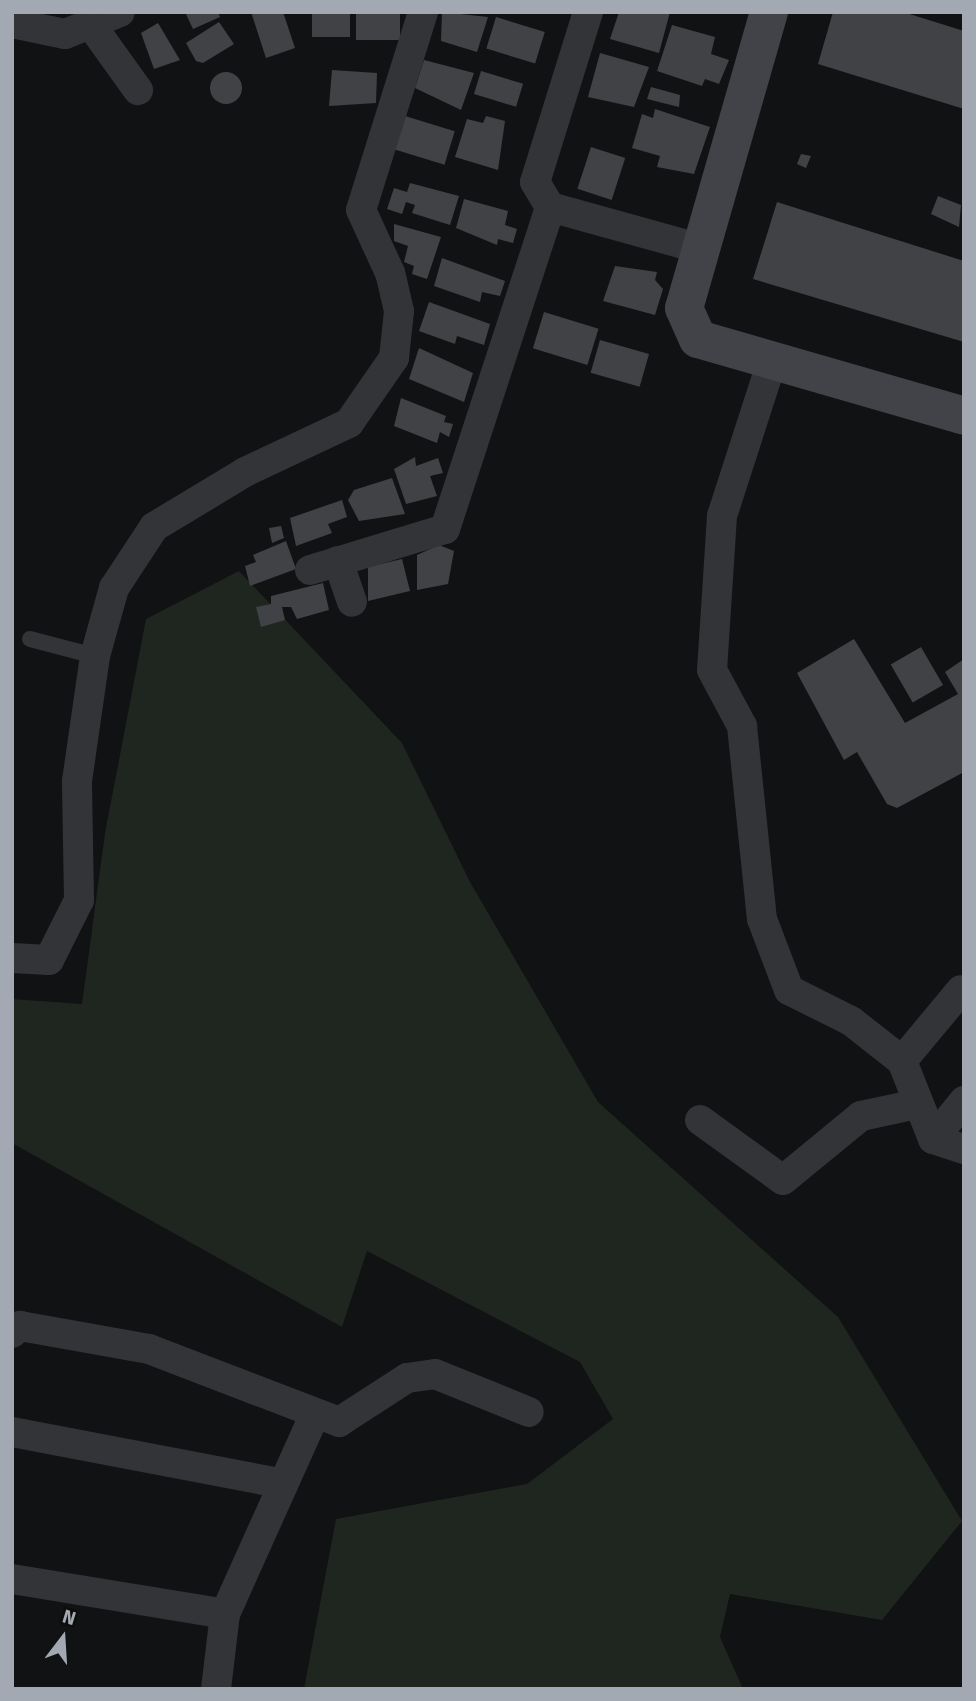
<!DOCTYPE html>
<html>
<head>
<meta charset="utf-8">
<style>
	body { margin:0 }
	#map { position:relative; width:976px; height:1701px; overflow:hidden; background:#111213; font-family:"Fira Sans",sans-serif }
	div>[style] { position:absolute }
	.green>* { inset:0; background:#1e261f }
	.building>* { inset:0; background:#404246; transform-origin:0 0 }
	.round { border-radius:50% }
	.lane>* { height:16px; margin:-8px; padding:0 8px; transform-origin:8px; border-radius:8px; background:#333438 }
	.street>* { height:30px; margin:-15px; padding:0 15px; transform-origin:15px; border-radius:15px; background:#333438 }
	.secondary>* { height:38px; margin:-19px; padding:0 19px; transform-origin:19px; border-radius:19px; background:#414348 }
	span { translate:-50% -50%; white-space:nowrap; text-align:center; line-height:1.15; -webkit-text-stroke:7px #0d0d0e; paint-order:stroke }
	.frame { position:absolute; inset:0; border:14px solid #a3a9b3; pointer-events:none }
	.north { position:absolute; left:28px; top:1603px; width:70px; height:70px; -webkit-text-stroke:5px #0d0d0e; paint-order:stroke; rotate:17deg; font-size:19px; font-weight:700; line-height:28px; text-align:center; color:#a3a9b3 }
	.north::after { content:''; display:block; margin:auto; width:24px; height:32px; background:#a3a9b3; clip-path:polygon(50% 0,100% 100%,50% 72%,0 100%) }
</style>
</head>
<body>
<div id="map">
	<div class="green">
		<div style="clip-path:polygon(239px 571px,402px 743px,470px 882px,598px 1102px,838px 1317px,962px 1521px,882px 1620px,730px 1594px,720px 1637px,743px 1689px,304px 1689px,336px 1519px,527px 1484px,613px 1419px,580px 1362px,367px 1251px,342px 1327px,12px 1143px,12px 999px,82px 1004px,105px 833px,146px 619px)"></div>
	</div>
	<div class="building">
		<div style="clip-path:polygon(185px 12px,218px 12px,220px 17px,193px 29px)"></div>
		<div style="clip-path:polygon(251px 12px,283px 12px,295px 48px,266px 58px)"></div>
		<div style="left:312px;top:12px;width:38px;height:25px"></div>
		<div style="left:356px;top:12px;width:44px;height:28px"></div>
		<div style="clip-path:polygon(442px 12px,488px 17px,477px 52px,441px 41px)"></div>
		<div style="clip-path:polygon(619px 12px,670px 12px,659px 53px,610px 39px)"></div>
		<div style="clip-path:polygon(833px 12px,903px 12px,964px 31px,964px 109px,818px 64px)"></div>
		<div style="left:496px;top:17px;width:51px;height:33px;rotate:17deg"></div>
		<div style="clip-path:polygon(219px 22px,234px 44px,203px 63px,196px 61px,186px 43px)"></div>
		<div style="clip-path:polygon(158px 23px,180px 60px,154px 69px,141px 33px)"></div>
		<div style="clip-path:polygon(672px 25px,715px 37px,711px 54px,729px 60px,719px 84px,705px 79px,702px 86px,657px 71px)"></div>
		<div style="clip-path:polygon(600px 53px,649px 67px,634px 107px,588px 97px)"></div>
		<div style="clip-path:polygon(424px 60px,474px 73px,461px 110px,415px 88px)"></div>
		<div style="clip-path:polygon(332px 70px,377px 73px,376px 103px,329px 106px)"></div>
		<div style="left:481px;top:71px;width:44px;height:24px;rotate:17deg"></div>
		<div class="round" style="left:210px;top:72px;width:32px;height:32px"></div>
		<div style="clip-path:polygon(651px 87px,680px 95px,679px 107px,647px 99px)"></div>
		<div style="clip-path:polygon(655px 109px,710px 127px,694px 174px,657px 167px,660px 156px,632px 148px,642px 114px,653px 118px)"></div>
		<div style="left:405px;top:116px;width:52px;height:35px;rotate:17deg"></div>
		<div style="clip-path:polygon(486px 116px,505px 121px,498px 170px,455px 157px,467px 119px,483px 123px)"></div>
		<div style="left:591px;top:147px;width:36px;height:44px;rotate:18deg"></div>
		<div style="clip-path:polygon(801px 154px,811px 156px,806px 168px,797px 164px)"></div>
		<div style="clip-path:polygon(410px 183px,459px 196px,450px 225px,412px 213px,415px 205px,406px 202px,402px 214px,387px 209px,394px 188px,407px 192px)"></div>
		<div style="clip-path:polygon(938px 196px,961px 205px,959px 227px,931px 214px)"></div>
		<div style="clip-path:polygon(464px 199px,508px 211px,505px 225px,517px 229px,513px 243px,498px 239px,497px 245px,456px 228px)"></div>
		<div style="clip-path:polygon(777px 202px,964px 261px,964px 342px,753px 279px)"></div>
		<div style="clip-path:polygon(394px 224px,441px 237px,427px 279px,412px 274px,414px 266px,404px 262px,408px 246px,394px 241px)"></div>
		<div style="clip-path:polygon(442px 258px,505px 281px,500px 296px,482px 292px,480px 302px,434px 286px)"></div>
		<div style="clip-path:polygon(615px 266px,657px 272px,655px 280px,663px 289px,655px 315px,603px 301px)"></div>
		<div style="clip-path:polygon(429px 302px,490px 324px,484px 345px,457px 336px,455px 344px,419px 331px)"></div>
		<div style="left:544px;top:312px;width:57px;height:38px;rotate:17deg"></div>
		<div style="left:600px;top:340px;width:51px;height:34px;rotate:16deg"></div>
		<div style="clip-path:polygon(419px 348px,473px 373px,464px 402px,409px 379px)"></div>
		<div style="clip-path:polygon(401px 398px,446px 416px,444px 422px,453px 424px,449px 437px,440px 432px,437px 443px,394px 426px)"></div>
		<div style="clip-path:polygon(415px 457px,416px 466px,438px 458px,443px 473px,430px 476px,437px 496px,406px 504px,394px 469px)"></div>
		<div style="clip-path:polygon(392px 478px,405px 514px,359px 521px,348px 500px,354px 490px)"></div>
		<div style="clip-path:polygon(342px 500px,347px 517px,328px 524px,332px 533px,296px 546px,290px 518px)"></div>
		<div style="clip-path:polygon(281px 526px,284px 538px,272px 543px,269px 528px)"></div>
		<div style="clip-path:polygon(286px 541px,296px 569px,250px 586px,245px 566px,256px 562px,253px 555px)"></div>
		<div style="clip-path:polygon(439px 545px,454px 551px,448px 584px,417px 590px,417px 555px)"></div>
		<div style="clip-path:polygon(402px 559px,410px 591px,368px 601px,368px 567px)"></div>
		<div style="clip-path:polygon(323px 583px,329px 610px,297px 619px,291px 607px,282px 607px,285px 620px,261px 627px,256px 607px,271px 604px,271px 596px)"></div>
		<div style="clip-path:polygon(854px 639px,905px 723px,958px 694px,945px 672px,964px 659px,964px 772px,897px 808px,887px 804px,857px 752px,844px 760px,797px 673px)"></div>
		<div style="left:921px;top:647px;width:44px;height:35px;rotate:60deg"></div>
	</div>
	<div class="lane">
		<div style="left:30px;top:639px;width:67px;rotate:14.7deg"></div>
	</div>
	<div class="street">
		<div style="left:588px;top:12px;width:178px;rotate:107.3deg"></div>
		<div style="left:535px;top:182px;width:29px;rotate:59deg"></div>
		<div style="left:550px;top:207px;width:157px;rotate:15.5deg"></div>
		<div style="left:12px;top:23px;width:54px;rotate:11.7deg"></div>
		<div style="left:65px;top:34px;width:59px;rotate:-21.8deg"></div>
		<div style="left:92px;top:26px;width:79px;rotate:54.3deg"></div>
		<div style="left:773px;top:358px;width:166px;rotate:107.9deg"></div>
		<div style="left:722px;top:516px;width:154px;rotate:93.7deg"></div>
		<div style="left:712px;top:670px;width:64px;rotate:61.8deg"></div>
		<div style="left:742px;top:726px;width:194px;rotate:84.1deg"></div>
		<div style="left:762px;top:919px;width:76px;rotate:69.2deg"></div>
		<div style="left:789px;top:990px;width:69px;rotate:26.6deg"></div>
		<div style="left:851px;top:1021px;width:65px;rotate:38.1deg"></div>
		<div style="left:902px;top:1061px;width:84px;rotate:68.3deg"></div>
		<div style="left:933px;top:1139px;width:33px;rotate:18deg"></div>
		<div style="left:338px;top:561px;width:43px;rotate:71.1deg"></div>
		<div style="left:310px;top:570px;width:141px;rotate:-16.9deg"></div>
		<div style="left:445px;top:529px;width:339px;rotate:-71.9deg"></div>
		<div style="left:12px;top:958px;width:37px;rotate:3deg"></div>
		<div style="left:49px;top:960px;width:67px;rotate:-63.4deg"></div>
		<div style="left:79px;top:900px;width:119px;rotate:-91deg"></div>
		<div style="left:77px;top:781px;width:126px;rotate:-81.8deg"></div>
		<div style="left:95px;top:656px;width:71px;rotate:-74.4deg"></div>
		<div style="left:114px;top:588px;width:73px;rotate:-56.7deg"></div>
		<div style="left:154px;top:527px;width:106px;rotate:-31.1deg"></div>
		<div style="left:245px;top:472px;width:115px;rotate:-25.2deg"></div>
		<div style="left:349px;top:423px;width:79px;rotate:-55.3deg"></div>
		<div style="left:394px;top:358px;width:47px;rotate:-83.9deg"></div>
		<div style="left:399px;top:311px;width:39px;rotate:-103deg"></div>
		<div style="left:390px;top:273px;width:69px;rotate:-114.7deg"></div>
		<div style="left:361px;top:210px;width:207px;rotate:-72.6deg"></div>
		<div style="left:902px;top:1061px;width:92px;rotate:-50.3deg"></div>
		<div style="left:700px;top:1120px;width:102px;rotate:35.9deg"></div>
		<div style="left:783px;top:1180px;width:101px;rotate:-39.4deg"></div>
		<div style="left:861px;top:1116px;width:57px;rotate:-12.1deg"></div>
		<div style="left:933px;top:1139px;width:49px;rotate:-50.8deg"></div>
		<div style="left:12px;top:1333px;width:11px;rotate:-41deg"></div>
		<div style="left:20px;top:1326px;width:131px;rotate:10.1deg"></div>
		<div style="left:149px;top:1349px;width:204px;rotate:21deg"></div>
		<div style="left:339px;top:1422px;width:81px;rotate:-32.9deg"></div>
		<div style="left:407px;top:1378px;width:28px;rotate:-8deg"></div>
		<div style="left:435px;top:1374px;width:101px;rotate:22deg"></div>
		<div style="left:12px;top:1432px;width:272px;rotate:10.8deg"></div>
		<div style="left:12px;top:1579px;width:216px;rotate:9.3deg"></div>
		<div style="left:216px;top:1689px;width:76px;rotate:-83.2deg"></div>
		<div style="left:225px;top:1614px;width:219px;rotate:-65.8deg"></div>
	</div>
	<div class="secondary">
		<div style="left:769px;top:12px;width:308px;rotate:106deg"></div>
		<div style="left:684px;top:308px;width:34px;rotate:66deg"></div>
		<div style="left:698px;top:339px;width:277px;rotate:16.1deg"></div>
	</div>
	<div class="frame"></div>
	<div class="north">N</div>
</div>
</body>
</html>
